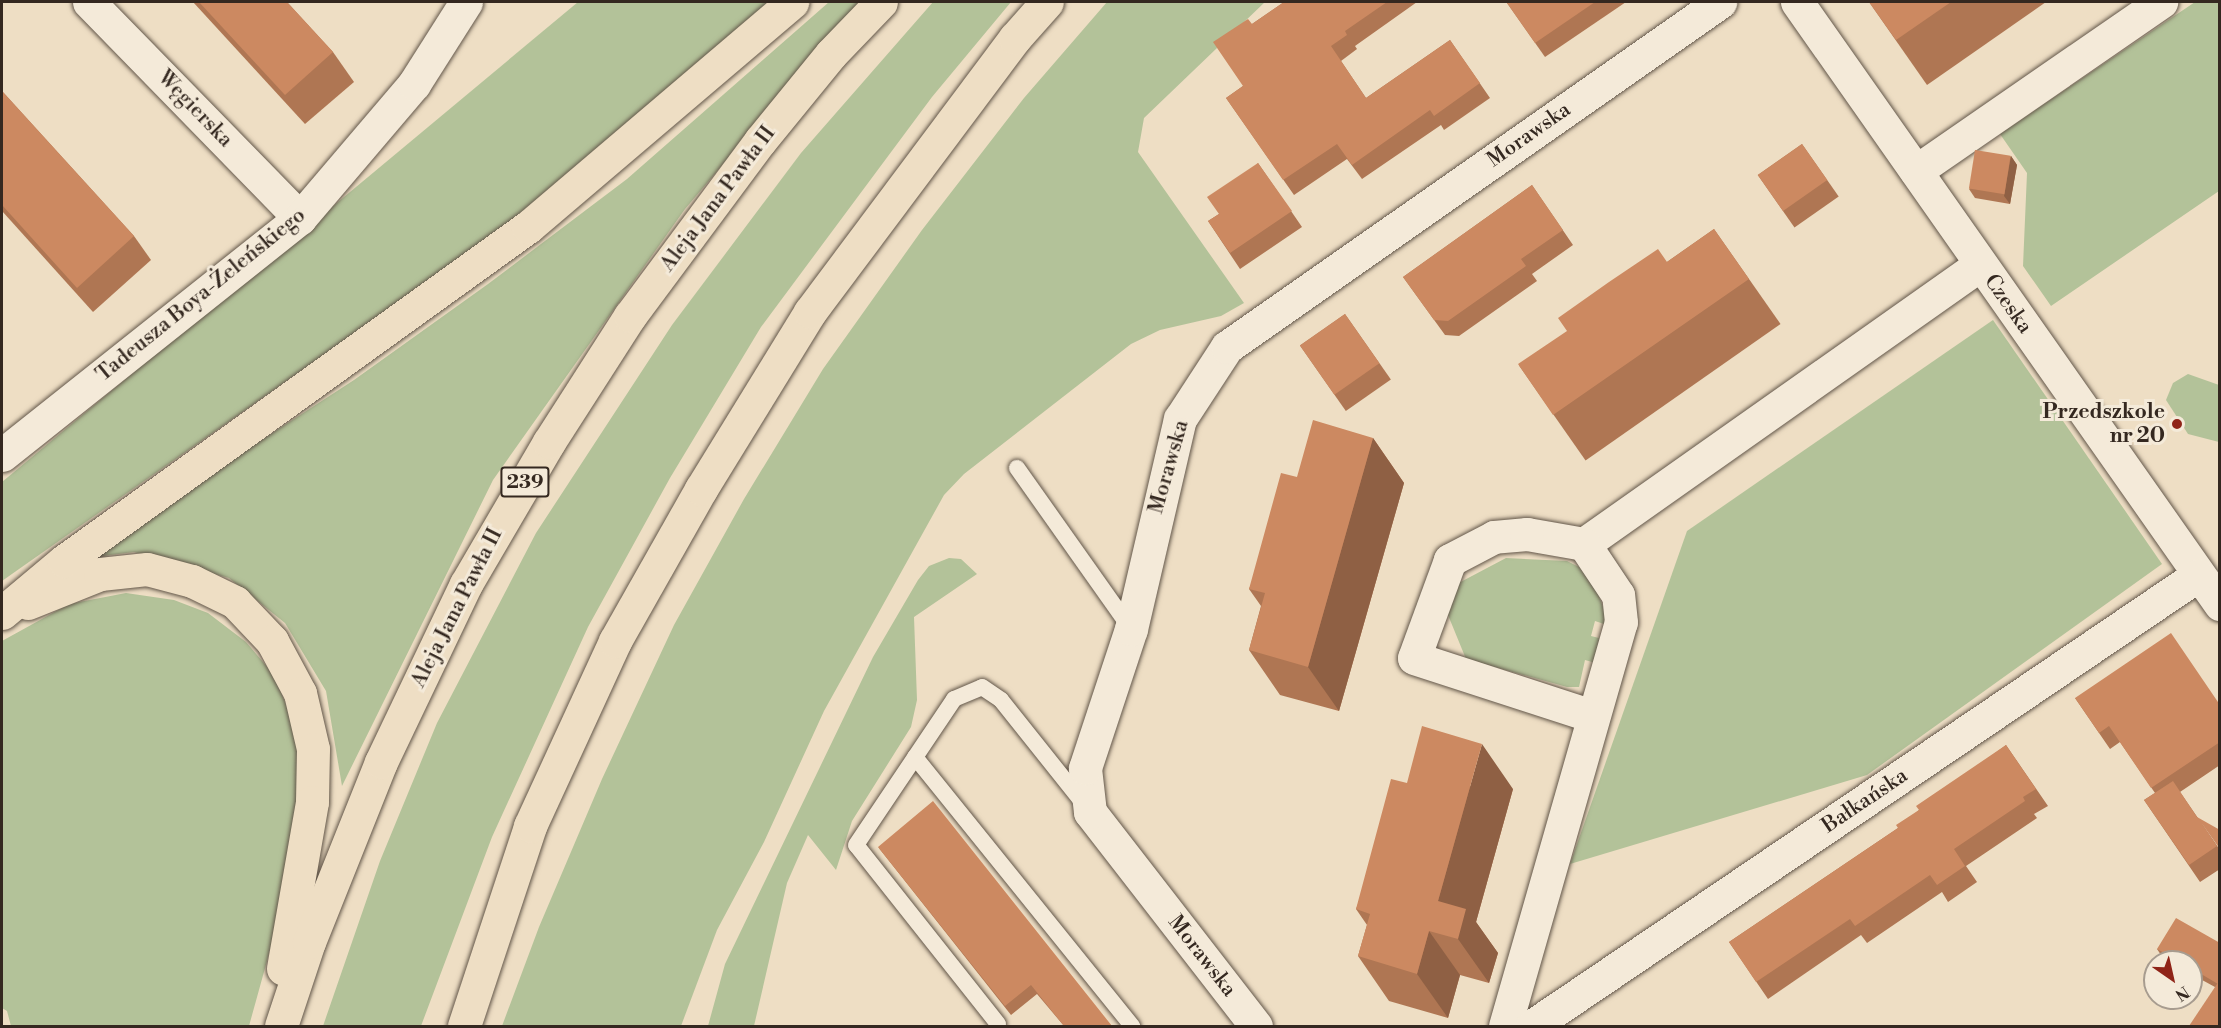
<!DOCTYPE html>
<html>
<head>
<meta charset="utf-8">
<style>
	body { margin:0 }
	#map { position:relative; width:2221px; height:1028px; overflow:hidden; background:#eedec4; font-family:"Libre Bodoni",serif }
	div>[style] { position:absolute }
	.green>* { inset:0; background:#b3c299 }
	.roads { filter:drop-shadow(0 0 2px #625649) drop-shadow(0 0 2px #625649) }
	.service>* { height:16px; margin:-8px; padding:0 8px; transform-origin:8px; border-radius:8px; background:#f4ead9 }
	.minor>* { height:33px; margin:-16.5px; padding:0 16.5px; transform-origin:16.5px; border-radius:16.5px; background:#f4ead9 }
	.primary>* { height:33px; margin:-16.5px; padding:0 16.5px; transform-origin:16.5px; border-radius:16.5px; background:#eedec4 }
	.wall>* { inset:0; background:#af7653; transform-origin:0 0 }
	.shaded-wall>* { inset:0; background:#8f6044 }
	.building>* { inset:0; background:#cc8961; transform-origin:0 0 }
	.dots>* { width:16px; height:16px; translate:-50% -50%; box-sizing:border-box; border:3px solid #f4ead9; border-radius:50% }
	span { translate:-50% -50%; white-space:nowrap; text-align:center; line-height:1.15; -webkit-text-stroke:6px #f4ead9; paint-order:stroke }
	.shield-label span { padding:2px 4px; background:#f4ead9; border:2px solid; border-radius:4px; -webkit-text-stroke-width:0 }
	.shield-label { font-size:20px; color:#342820; font-weight:700 }
	.street-label { font-size:21px; color:#342820 }
	.poi-label { font-size:21px; color:#342820; font-weight:700 }
	.right { translate:-100% -50%; text-align:right }
	.frame { position:absolute; inset:0; border:3px solid #342820; pointer-events:none }
	.north { position:absolute; left:2143px; top:950px; width:60px; height:60px; box-sizing:border-box; background:#f4ead9; border:2px solid #a79c8f; border-radius:50%; rotate:146deg; font-size:16px; font-weight:700; line-height:24px; text-align:center; color:#342820 }
	.north::after { content:''; display:block; margin:auto; width:21px; height:27px; background:#8f2418; clip-path:polygon(50% 0,100% 100%,50% 72%,0 100%) }
</style>
</head>
<body>
<div id="map">
	<div class="green">
		<div style="clip-path:polygon(578px 2px,774px 2px,618px 139px,480px 245px,2px 581px,2px 482px)"></div>
		<div style="clip-path:polygon(829px 2px,861px 2px,685px 209px,493px 480px,342px 786px,326px 691px,285px 623px,229px 578px,134px 552px,79px 559px,354px 380px,488px 284px,627px 179px)"></div>
		<div style="clip-path:polygon(933px 2px,1011px 2px,932px 97px,761px 327px,670px 478px,588px 627px,492px 837px,421px 1026px,323px 1026px,380px 861px,437px 723px,536px 533px,672px 325px,801px 153px)"></div>
		<div style="clip-path:polygon(1107px 2px,1265px 2px,1144px 118px,1138px 152px,1244px 303px,1221px 316px,1160px 330px,1131px 344px,964px 474px,944px 495px,824px 711px,764px 842px,717px 930px,681px 1026px,502px 1026px,539px 927px,602px 779px,674px 625px,744px 499px,823px 369px,922px 230px,1024px 98px)"></div>
		<div style="clip-path:polygon(2195px 2px,2219px 2px,2219px 191px,2051px 306px,2023px 266px,2027px 173px,2000px 134px)"></div>
		<div style="clip-path:polygon(1993px 320px,2162px 564px,1867px 775px,1570px 864px,1687px 531px)"></div>
		<div style="clip-path:polygon(2188px 374px,2219px 385px,2219px 442px,2188px 434px,2166px 400px,2173px 383px)"></div>
		<div style="clip-path:polygon(949px 558px,961px 559px,977px 574px,914px 617px,917px 700px,911px 727px,852px 821px,836px 870px,808px 835px,787px 883px,754px 1026px,708px 1026px,725px 964px,873px 657px,918px 580px,929px 566px)"></div>
		<div style="clip-path:polygon(1506px 558px,1567px 561px,1579px 567px,1597px 591px,1610px 626px,1595px 621px,1591px 636px,1607px 640px,1599px 664px,1585px 660px,1579px 687px,1567px 687px,1466px 659px,1448px 615px,1453px 586px)"></div>
		<div style="clip-path:polygon(126px 593px,174px 600px,208px 613px,246px 642px,275px 676px,296px 731px,299px 766px,291px 874px,249px 1026px,11px 1026px,7px 1011px,2px 1008px,2px 641px,69px 604px)"></div>
	</div>
	<div class="roads">
		<div class="service">
			<div style="left:1017px;top:468px;width:197px;rotate:54.7deg"></div>
			<div style="left:915px;top:757px;width:346px;rotate:51.1deg"></div>
			<div style="left:998px;top:1024px;width:228px;rotate:-128.4deg"></div>
			<div style="left:856px;top:845px;width:176px;rotate:-56.1deg"></div>
			<div style="left:954px;top:699px;width:30px;rotate:-23deg"></div>
			<div style="left:982px;top:687px;width:23px;rotate:34deg"></div>
			<div style="left:1001px;top:700px;width:133px;rotate:51.4deg"></div>
		</div>
		<div class="minor">
			<div style="left:89px;top:2px;width:302px;rotate:45.7deg"></div>
			<div style="left:1797px;top:2px;width:736px;rotate:54.91deg"></div>
			<div style="left:1916px;top:171px;width:298px;rotate:-34.6deg"></div>
			<div style="left:2px;top:455px;width:381px;rotate:-38.5deg"></div>
			<div style="left:300px;top:218px;width:176px;rotate:-49.6deg"></div>
			<div style="left:414px;top:84px;width:97px;rotate:-57.6deg"></div>
			<div style="left:1584px;top:544px;width:484px;rotate:-35.2deg"></div>
			<div style="left:1256px;top:1026px;width:271px;rotate:-127.8deg"></div>
			<div style="left:1090px;top:812px;width:44px;rotate:-96.5deg"></div>
			<div style="left:1085px;top:768px;width:146px;rotate:-71.7deg"></div>
			<div style="left:1131px;top:629px;width:216px;rotate:-76.9deg"></div>
			<div style="left:1180px;top:419px;width:86px;rotate:-56.9deg"></div>
			<div style="left:1227px;top:347px;width:602px;rotate:-34.98deg"></div>
			<div style="left:1505px;top:1026px;width:420px;rotate:-74deg"></div>
			<div style="left:1621px;top:622px;width:27px;rotate:-96deg"></div>
			<div style="left:1618px;top:595px;width:61px;rotate:-123.7deg"></div>
			<div style="left:1584px;top:544px;width:58px;rotate:-170deg"></div>
			<div style="left:1527px;top:534px;width:33px;rotate:175deg"></div>
			<div style="left:1494px;top:537px;width:50px;rotate:152.4deg"></div>
			<div style="left:1450px;top:560px;width:104px;rotate:110.2deg"></div>
			<div style="left:1414px;top:658px;width:188px;rotate:18deg"></div>
			<div style="left:1532px;top:1026px;width:804px;rotate:-34.1deg"></div>
		</div>
		<div class="primary">
			<div style="left:28px;top:603px;width:78px;rotate:-21.9deg"></div>
			<div style="left:100px;top:574px;width:47px;rotate:-6.1deg"></div>
			<div style="left:147px;top:569px;width:47px;rotate:14.9deg"></div>
			<div style="left:192px;top:581px;width:48px;rotate:26deg"></div>
			<div style="left:235px;top:602px;width:54px;rotate:46.5deg"></div>
			<div style="left:272px;top:641px;width:59px;rotate:61.7deg"></div>
			<div style="left:300px;top:693px;width:57px;rotate:76.9deg"></div>
			<div style="left:313px;top:749px;width:53px;rotate:91.1deg"></div>
			<div style="left:312px;top:802px;width:169px;rotate:99.9deg"></div>
			<div style="left:2px;top:613px;width:81px;rotate:-40deg"></div>
			<div style="left:64px;top:561px;width:572px;rotate:-35.75deg"></div>
			<div style="left:528px;top:227px;width:347px;rotate:-40.4deg"></div>
			<div style="left:281px;top:1026px;width:89px;rotate:-71.6deg"></div>
			<div style="left:309px;top:942px;width:194px;rotate:-68.2deg"></div>
			<div style="left:381px;top:762px;width:197px;rotate:-64.5deg"></div>
			<div style="left:466px;top:584px;width:164px;rotate:-59.7deg"></div>
			<div style="left:549px;top:442px;width:150px;rotate:-57.3deg"></div>
			<div style="left:630px;top:316px;width:218px;rotate:-53.4deg"></div>
			<div style="left:760px;top:141px;width:112px;rotate:-50.8deg"></div>
			<div style="left:831px;top:54px;width:72px;rotate:-46.1deg"></div>
			<div style="left:464px;top:1026px;width:211px;rotate:-71.7deg"></div>
			<div style="left:530px;top:826px;width:204px;rotate:-65.3deg"></div>
			<div style="left:615px;top:641px;width:175px;rotate:-60.5deg"></div>
			<div style="left:701px;top:489px;width:208px;rotate:-58.4deg"></div>
			<div style="left:810px;top:312px;width:342px;rotate:-53.2deg"></div>
			<div style="left:1015px;top:38px;width:48px;rotate:-48.4deg"></div>
		</div>
	</div>
	<div class="wall">
		<div style="clip-path:polygon(193px 2px,287px 2px,333px 52px,354px 82px,305px 124px)"></div>
		<div style="clip-path:polygon(1284px 2px,1417px 2px,1355px 46px,1357px 49px,1341px 61px,1366px 98px,1450px 40px,1490px 98px,1444px 130px,1441px 125px,1362px 179px,1347px 159px,1294px 195px,1226px 98px,1243px 86px,1252px 24px)"></div>
		<div style="clip-path:polygon(1509px 2px,1626px 2px,1545px 57px,1507px 3px)"></div>
		<div style="clip-path:polygon(1869px 2px,2046px 2px,1927px 85px)"></div>
		<div style="clip-path:polygon(2px 91px,134px 236px,151px 260px,93px 312px,2px 211px)"></div>
		<div style="left:1802px;top:144px;width:64px;height:54px;rotate:55deg"></div>
		<div style="clip-path:polygon(2011px 156px,2017px 165px,2010px 204px,1975px 198px,1969px 189px)"></div>
		<div style="clip-path:polygon(1258px 163px,1302px 227px,1240px 269px,1208px 221px,1219px 214px)"></div>
		<div style="clip-path:polygon(1532px 185px,1573px 245px,1532px 274px,1537px 281px,1459px 336px,1445px 335px,1403px 277px)"></div>
		<div style="left:1714px;top:229px;width:116px;height:238px;rotate:55deg"></div>
		<div style="left:1345px;top:314px;width:80px;height:55px;rotate:55deg"></div>
		<div style="clip-path:polygon(1373px 438px,1404px 483px,1339px 711px,1280px 695px,1249px 650px,1261px 606px,1249px 589px,1297px 477px)"></div>
		<div style="clip-path:polygon(2075px 698px,2220px 705px,2220px 765px,2180px 792px,2220px 850px,2220px 869px,2200px 882px,2144px 800px,2155px 793px,2120px 742px,2110px 749px)"></div>
		<div style="clip-path:polygon(2006px 745px,2048px 806px,2034px 814px,2037px 818px,1966px 866px,1977px 882px,1948px 902px,1942px 892px,1867px 943px,1861px 935px,1768px 999px,1729px 942px,1898px 828px,1919px 810px)"></div>
		<div style="clip-path:polygon(1407px 783px,1513px 789px,1476px 922px,1498px 953px,1489px 983px,1460px 975px,1448px 1018px,1389px 1001px,1358px 956px,1367px 925px,1356px 909px)"></div>
		<div style="clip-path:polygon(878px 847px,1112px 1026px,1064px 1026px,1037px 994px,1011px 1015px)"></div>
		<div style="clip-path:polygon(2220px 943px,2220px 1026px,2215px 987px,2191px 974px,2191px 962px,2170px 962px,2163px 958px,2157px 949px)"></div>
	</div>
	<div class="shaded-wall">
		<div style="clip-path:polygon(2011px 156px,2017px 165px,2010px 204px,2004px 196px)"></div>
		<div style="clip-path:polygon(1373px 438px,1404px 483px,1339px 711px,1308px 667px)"></div>
		<div style="clip-path:polygon(1482px 744px,1513px 789px,1476px 922px,1498px 953px,1489px 983px,1458px 939px,1438px 901px)"></div>
		<div style="clip-path:polygon(1429px 931px,1460px 975px,1448px 1018px,1417px 974px)"></div>
	</div>
	<div class="building">
		<div style="clip-path:polygon(199px 2px,287px 2px,333px 52px,285px 95px)"></div>
		<div style="clip-path:polygon(1284px 2px,1387px 2px,1345px 31px,1347px 35px,1331px 46px,1366px 98px,1450px 40px,1480px 83px,1434px 116px,1430px 110px,1352px 165px,1337px 144px,1283px 180px,1226px 98px,1243px 86px,1213px 42px,1248px 19px,1252px 24px)"></div>
		<div style="clip-path:polygon(1509px 2px,1595px 2px,1535px 43px,1507px 3px)"></div>
		<div style="clip-path:polygon(1869px 2px,1951px 2px,1896px 40px)"></div>
		<div style="clip-path:polygon(2px 91px,134px 236px,77px 288px,2px 205px)"></div>
		<div style="left:1802px;top:144px;width:44px;height:54px;rotate:55deg"></div>
		<div style="left:1975px;top:150px;width:36px;height:39px;rotate:9deg"></div>
		<div style="clip-path:polygon(1258px 163px,1292px 211px,1230px 253px,1208px 221px,1219px 214px,1207px 197px)"></div>
		<div style="clip-path:polygon(1532px 185px,1563px 230px,1521px 259px,1526px 266px,1448px 321px,1434px 320px,1403px 277px)"></div>
		<div style="clip-path:polygon(1714px 229px,1749px 279px,1553px 415px,1518px 364px,1567px 331px,1558px 318px,1609px 282px,1658px 249px,1667px 262px)"></div>
		<div style="left:1345px;top:314px;width:60px;height:55px;rotate:55deg"></div>
		<div style="clip-path:polygon(1313px 420px,1373px 438px,1308px 667px,1249px 650px,1265px 593px,1249px 589px,1281px 473px,1297px 477px)"></div>
		<div style="clip-path:polygon(2171px 633px,2220px 705px,2220px 742px,2151px 788px,2109px 726px,2099px 733px,2075px 698px)"></div>
		<div style="clip-path:polygon(1422px 726px,1482px 744px,1438px 901px,1466px 909px,1458px 939px,1429px 931px,1417px 974px,1358px 956px,1370px 914px,1356px 909px,1391px 779px,1407px 783px)"></div>
		<div style="clip-path:polygon(2006px 745px,2036px 789px,2023px 797px,2025px 801px,1954px 849px,1965px 866px,1937px 885px,1930px 875px,1855px 926px,1850px 919px,1756px 982px,1729px 942px,1898px 828px,1896px 825px,1919px 810px,1916px 806px)"></div>
		<div style="clip-path:polygon(2173px 781px,2197px 817px,2220px 830px,2220px 849px,2200px 821px,2217px 846px,2189px 865px,2144px 800px)"></div>
		<div style="clip-path:polygon(933px 801px,1112px 1026px,1064px 1026px,1031px 985px,1005px 1006px,878px 847px)"></div>
		<div style="clip-path:polygon(2176px 918px,2220px 943px,2220px 981px,2218px 984px,2191px 968px,2191px 962px,2180px 962px,2157px 949px)"></div>
		<div style="clip-path:polygon(2219px 981px,2220px 1026px,2189px 1026px)"></div>
	</div>
	<div class="dots">
		<div style="left:2177px;top:424px;background:#8f2418"></div>
	</div>
	<div class="shield-label">
		<span style="left:525px;top:482px">239</span>
	</div>
	<div class="street-label">
		<span style="left:195px;top:109px;rotate:46deg">Węgierska</span>
		<span style="left:1529px;top:135px;rotate:-35deg">Morawska</span>
		<span style="left:718px;top:199px;rotate:-53deg">Aleja Jana Pawła II</span>
		<span style="left:201px;top:295px;rotate:-39deg">Tadeusza Boya-Żeleńskiego</span>
		<span style="left:2008px;top:304px;rotate:55deg">Czeska</span>
		<span style="left:1169px;top:467px;rotate:-74deg">Morawska</span>
		<span style="left:457px;top:608px;rotate:-63deg">Aleja Jana Pawła II</span>
		<span style="left:1865px;top:801px;rotate:-34deg">Bałkańska</span>
		<span style="left:1202px;top:956px;rotate:52deg">Morawska</span>
	</div>
	<div class="poi-label">
		<span class="right" style="left:2165px;top:424px">Przedszkole<br>nr 20</span>
	</div>
	<div class="frame"></div>
	<div class="north">N</div>
</div>
</body>
</html>
